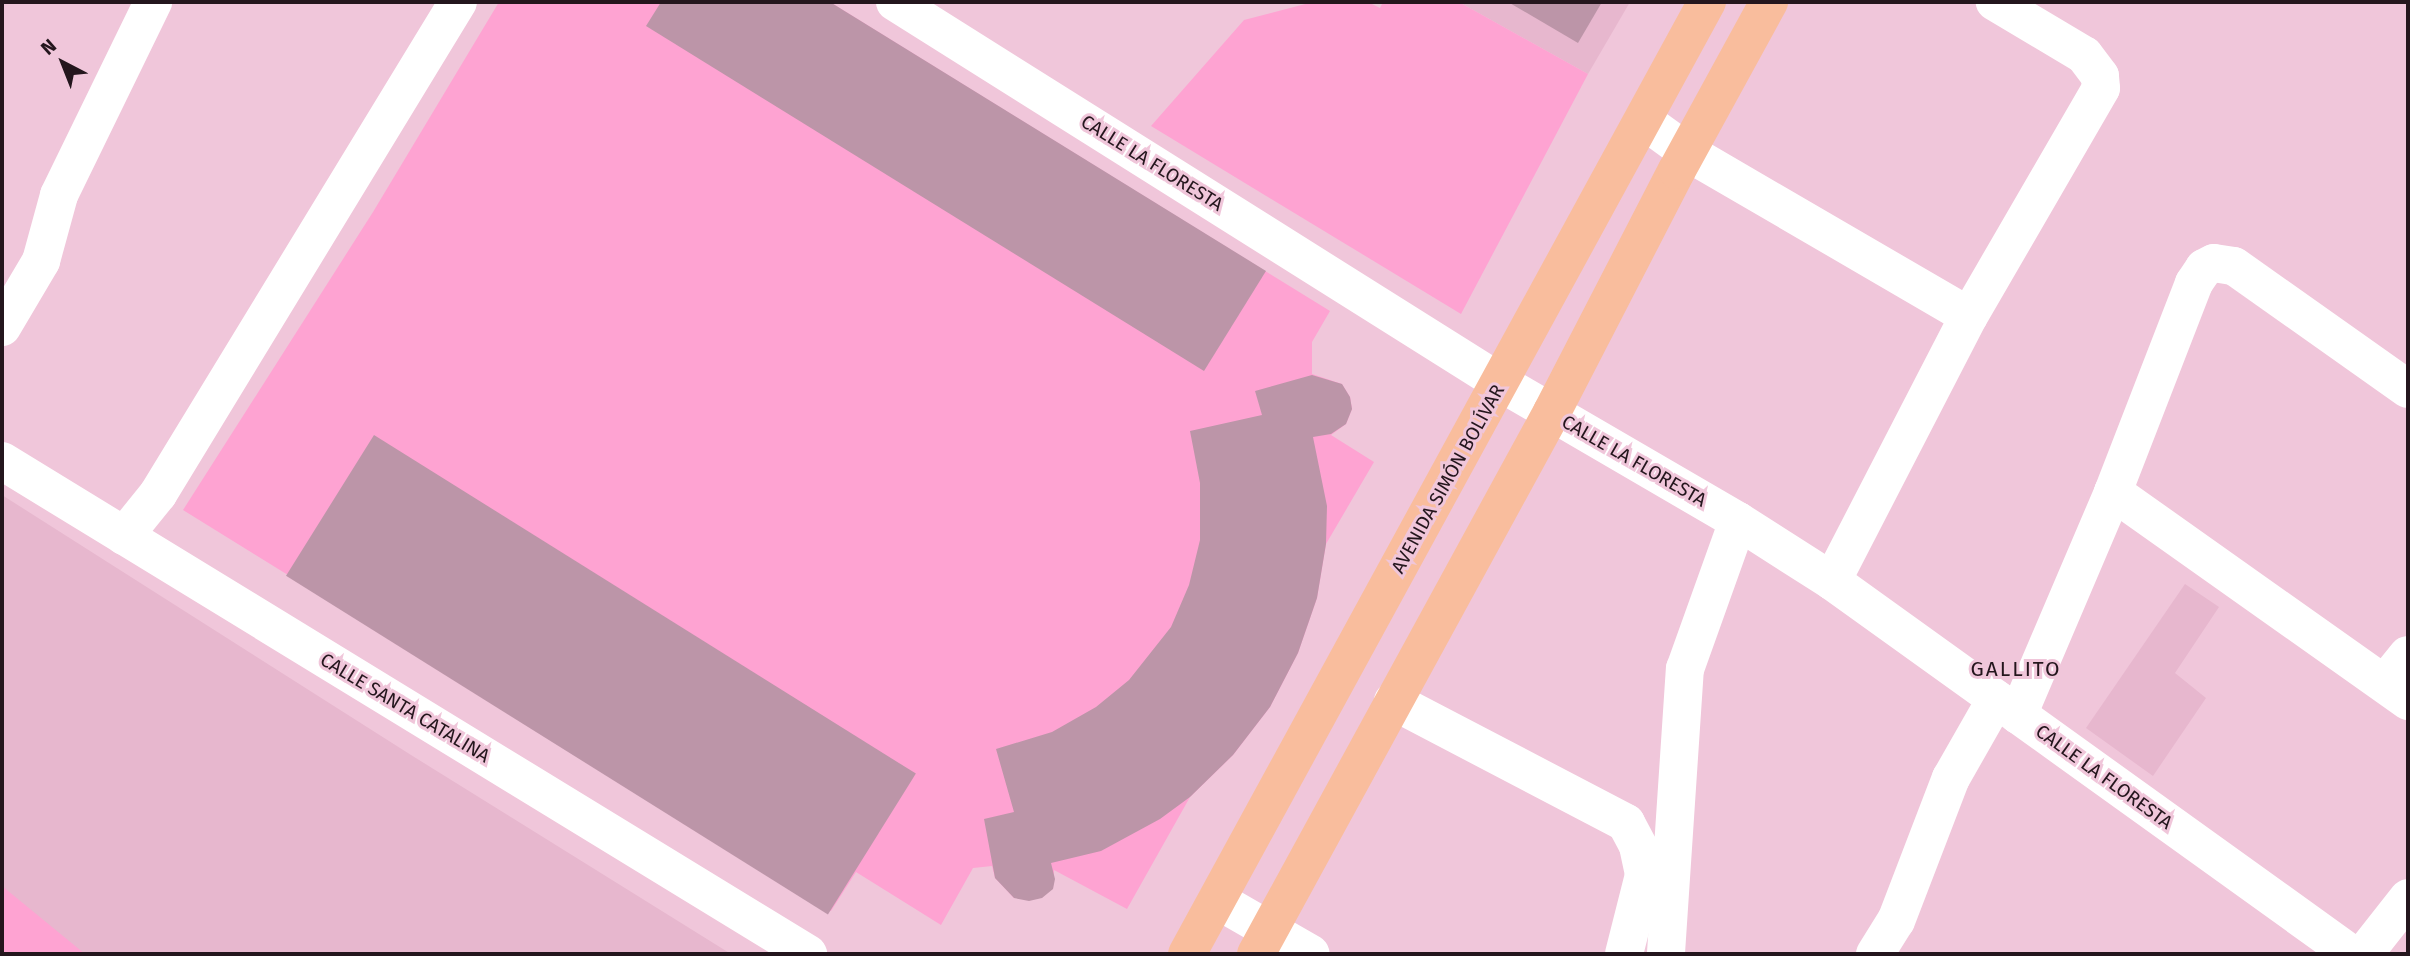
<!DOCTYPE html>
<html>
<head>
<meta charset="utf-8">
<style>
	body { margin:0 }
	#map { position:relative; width:2410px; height:956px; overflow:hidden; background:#f0c6da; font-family:"Fira Sans",sans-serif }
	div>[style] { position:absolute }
	.built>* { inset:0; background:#e7b7ce }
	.green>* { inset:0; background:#fea3d2 }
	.building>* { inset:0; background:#bc95a8; transform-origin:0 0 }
	.minor>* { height:38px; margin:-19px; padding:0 19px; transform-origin:19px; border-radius:19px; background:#fff }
	.major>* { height:38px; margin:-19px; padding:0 19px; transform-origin:19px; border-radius:19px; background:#f9bd9d }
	span { translate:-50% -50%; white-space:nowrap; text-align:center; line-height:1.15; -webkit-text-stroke:6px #f0c6da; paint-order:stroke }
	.street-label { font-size:19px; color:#24161d }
	.neighbourhood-label { font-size:21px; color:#24161d; letter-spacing:2px }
	.frame { position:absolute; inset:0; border:4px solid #24161d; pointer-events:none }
	.north { position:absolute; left:28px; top:28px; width:70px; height:70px; -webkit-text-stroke:5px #f0c6da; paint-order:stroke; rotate:318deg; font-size:19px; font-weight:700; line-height:28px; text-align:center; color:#24161d }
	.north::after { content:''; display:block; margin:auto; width:24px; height:32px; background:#24161d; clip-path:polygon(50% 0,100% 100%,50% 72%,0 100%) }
</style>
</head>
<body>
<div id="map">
	<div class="built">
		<div style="clip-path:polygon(1459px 2px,1630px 2px,1588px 74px)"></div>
		<div style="clip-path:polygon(2px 495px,411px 755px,731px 954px,2px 954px)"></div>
		<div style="clip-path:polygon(2185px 584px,2219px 607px,2175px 673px,2206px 698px,2153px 776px,2086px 728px)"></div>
	</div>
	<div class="green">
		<div style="clip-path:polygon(499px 2px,830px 2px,1330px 311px,1312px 342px,1312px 374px,1342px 384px,1350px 397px,1352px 409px,1346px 424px,1331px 435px,1374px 462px,1326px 544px,1317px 598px,1298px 653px,1270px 707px,1233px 755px,1190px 797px,1127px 909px,1054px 870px,1053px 889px,1014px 898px,995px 878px,992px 866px,973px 868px,941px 925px,856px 872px,831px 911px,183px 510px,373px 212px)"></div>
		<div style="clip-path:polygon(1313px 2px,1368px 2px,1380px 8px,1383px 2px,1459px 2px,1588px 74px,1461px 314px,1151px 126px,1244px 20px)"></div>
		<div style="clip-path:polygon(2px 886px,85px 954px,2px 954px)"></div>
	</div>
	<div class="building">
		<div style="clip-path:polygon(661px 2px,830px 2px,1266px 271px,1204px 371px,646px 26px)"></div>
		<div style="clip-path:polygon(1508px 2px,1602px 2px,1578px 43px)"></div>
		<div style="clip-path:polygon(1312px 375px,1342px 384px,1350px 397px,1352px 409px,1346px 424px,1331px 434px,1313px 437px,1327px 506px,1326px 544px,1317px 598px,1298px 653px,1270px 707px,1233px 755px,1190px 797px,1160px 819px,1101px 851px,1051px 863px,1055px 879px,1053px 889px,1042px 898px,1029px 901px,1014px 898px,995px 878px,984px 819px,1014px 812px,996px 749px,1052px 732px,1096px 707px,1129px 680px,1171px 627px,1189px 585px,1200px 540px,1200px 483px,1190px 431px,1262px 415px,1255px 391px)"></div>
		<div style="left:374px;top:435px;width:639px;height:166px;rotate:32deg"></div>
	</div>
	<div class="minor">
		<div style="left:895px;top:2px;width:716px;rotate:32.16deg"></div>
		<div style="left:1501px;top:383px;width:274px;rotate:30.2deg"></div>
		<div style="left:1738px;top:521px;width:112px;rotate:32.6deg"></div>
		<div style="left:1832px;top:581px;width:639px;rotate:35.7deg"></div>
		<div style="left:1643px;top:120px;width:54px;rotate:36deg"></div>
		<div style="left:1687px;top:152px;width:326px;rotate:30.2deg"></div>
		<div style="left:2px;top:327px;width:77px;rotate:-59.4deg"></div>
		<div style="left:41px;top:261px;width:68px;rotate:-74.7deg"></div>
		<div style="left:59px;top:195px;width:215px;rotate:-64deg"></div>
		<div style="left:2px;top:461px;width:945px;rotate:31.45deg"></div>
		<div style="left:2113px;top:492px;width:362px;rotate:35.3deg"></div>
		<div style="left:124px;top:536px;width:54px;rotate:-51deg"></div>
		<div style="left:158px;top:494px;width:576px;rotate:-58.63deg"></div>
		<div style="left:1832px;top:581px;width:298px;rotate:-62.7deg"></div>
		<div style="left:1969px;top:316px;width:263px;rotate:-59.9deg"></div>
		<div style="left:2101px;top:88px;width:12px;rotate:-95deg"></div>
		<div style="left:2100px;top:76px;width:26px;rotate:-127deg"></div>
		<div style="left:2084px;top:55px;width:104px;rotate:-149.2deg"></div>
		<div style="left:2385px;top:683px;width:36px;rotate:-51deg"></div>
		<div style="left:1393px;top:701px;width:263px;rotate:27.6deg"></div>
		<div style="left:1626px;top:823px;width:26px;rotate:62deg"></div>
		<div style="left:1638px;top:846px;width:30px;rotate:78deg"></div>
		<div style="left:1644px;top:875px;width:81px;rotate:104.2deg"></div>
		<div style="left:2018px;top:715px;width:242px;rotate:-66.9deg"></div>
		<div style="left:2113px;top:492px;width:224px;rotate:-68.8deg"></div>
		<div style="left:2194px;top:283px;width:18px;rotate:-56deg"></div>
		<div style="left:2204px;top:268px;width:11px;rotate:-27deg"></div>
		<div style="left:2214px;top:263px;width:20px;rotate:9deg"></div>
		<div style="left:2234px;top:266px;width:213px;rotate:35.3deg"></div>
		<div style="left:1217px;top:900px;width:108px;rotate:29.9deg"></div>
		<div style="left:1666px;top:953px;width:285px;rotate:-86.2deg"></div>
		<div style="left:1685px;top:669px;width:157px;rotate:-70.3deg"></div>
		<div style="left:1875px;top:954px;width:39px;rotate:-58deg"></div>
		<div style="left:1896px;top:921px;width:153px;rotate:-69deg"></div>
		<div style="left:1951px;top:778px;width:91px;rotate:-60.3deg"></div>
		<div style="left:2364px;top:954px;width:71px;rotate:-51.8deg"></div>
	</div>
	<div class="major">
		<div style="left:1187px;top:954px;width:1085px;rotate:-61.36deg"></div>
		<div style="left:1256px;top:954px;width:618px;rotate:-61.36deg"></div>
		<div style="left:1552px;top:412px;width:272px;rotate:-62.7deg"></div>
		<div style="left:1677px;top:170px;width:192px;rotate:-61.3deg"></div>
	</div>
	<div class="street-label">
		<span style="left:1152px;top:163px;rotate:32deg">CALLE LA FLORESTA</span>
		<span style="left:1634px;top:461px;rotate:30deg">CALLE LA FLORESTA</span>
		<span style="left:1448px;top:479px;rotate:-61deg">AVENIDA SIMÓN BOLÍVAR</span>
		<span style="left:405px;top:708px;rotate:31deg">CALLE SANTA CATALINA</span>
		<span style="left:2104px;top:777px;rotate:36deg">CALLE LA FLORESTA</span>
	</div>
	<div class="neighbourhood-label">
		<span style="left:2016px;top:669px">GALLITO</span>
	</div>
	<div class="frame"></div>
	<div class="north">N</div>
</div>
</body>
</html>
